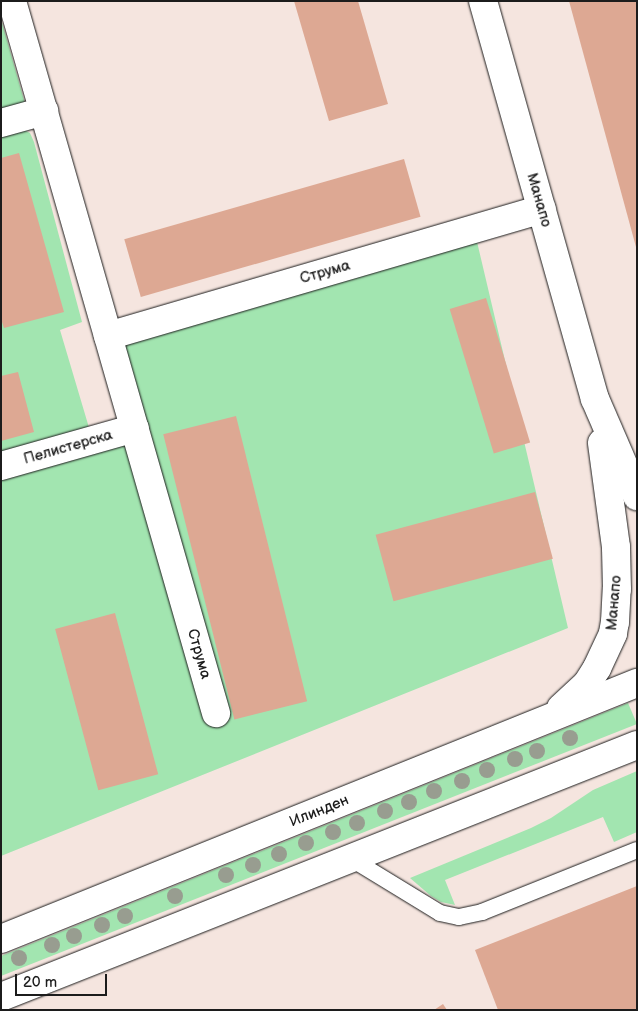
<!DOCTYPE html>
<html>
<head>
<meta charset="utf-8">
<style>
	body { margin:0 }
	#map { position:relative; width:638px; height:1011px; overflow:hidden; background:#f5e5df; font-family:"Balsamiq Sans",sans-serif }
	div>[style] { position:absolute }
	.green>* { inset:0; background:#a2e5b0 }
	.building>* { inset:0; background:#dda893; transform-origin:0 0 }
	.roads { filter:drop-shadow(0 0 1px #1c1c1c) drop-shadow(0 0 1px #1c1c1c) }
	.lane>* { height:16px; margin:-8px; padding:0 8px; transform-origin:8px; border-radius:8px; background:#fff }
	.street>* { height:28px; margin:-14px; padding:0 14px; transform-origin:14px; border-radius:14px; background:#fff }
	.secondary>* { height:28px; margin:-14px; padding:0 14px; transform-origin:14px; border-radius:14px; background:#fff }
	.trees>* { width:16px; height:16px; margin:-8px; border-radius:50%; background:#989d90 }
	span { translate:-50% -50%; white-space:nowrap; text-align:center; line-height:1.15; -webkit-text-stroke:5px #fff; paint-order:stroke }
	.street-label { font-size:15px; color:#1c1c1c }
	.frame { position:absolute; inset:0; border:2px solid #1c1c1c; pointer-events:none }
	.scale { position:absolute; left:15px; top:974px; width:92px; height:22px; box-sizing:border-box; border:2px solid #1c1c1c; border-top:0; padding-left:6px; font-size:15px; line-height:18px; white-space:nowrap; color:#1c1c1c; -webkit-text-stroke:4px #fff; paint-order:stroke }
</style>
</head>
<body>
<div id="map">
	<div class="green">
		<div style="clip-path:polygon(1px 19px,26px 107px,1px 114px)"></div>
		<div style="clip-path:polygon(22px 129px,30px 133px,34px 142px,82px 322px,60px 330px,90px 431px,1px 456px,1px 132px)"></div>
		<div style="clip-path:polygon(474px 229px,568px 628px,1px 856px,1px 466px,135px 428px,108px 336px)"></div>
		<div style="clip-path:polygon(628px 703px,637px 724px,1px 976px,1px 956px)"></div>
		<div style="clip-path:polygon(637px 771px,637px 832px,614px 842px,603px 817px,445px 880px,455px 905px,441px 902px,431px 896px,410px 878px,531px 828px,551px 818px,593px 790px)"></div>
	</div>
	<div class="building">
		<div style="clip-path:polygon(294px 1px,358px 1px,388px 104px,329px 121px)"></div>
		<div style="clip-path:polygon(569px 1px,637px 1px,637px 247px,636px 247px)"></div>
		<div style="clip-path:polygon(19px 153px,64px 312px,4px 328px,1px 319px,1px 158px)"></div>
		<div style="left:404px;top:159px;width:60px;height:291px;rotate:74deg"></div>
		<div style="left:486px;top:298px;width:151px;height:38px;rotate:73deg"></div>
		<div style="clip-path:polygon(18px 372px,34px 432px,1px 441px,1px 376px)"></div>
		<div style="left:236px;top:416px;width:294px;height:75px;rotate:76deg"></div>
		<div style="left:535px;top:492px;width:69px;height:165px;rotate:75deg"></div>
		<div style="left:115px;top:613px;width:167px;height:62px;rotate:75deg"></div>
		<div style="clip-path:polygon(637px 886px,637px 1010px,498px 1010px,475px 950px)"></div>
		<div style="clip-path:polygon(443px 1004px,447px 1010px,434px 1010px)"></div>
	</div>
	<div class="roads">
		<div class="lane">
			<div style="left:350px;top:858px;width:105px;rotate:31.4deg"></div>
			<div style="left:440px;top:913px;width:19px;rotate:12deg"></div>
			<div style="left:459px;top:917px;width:24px;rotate:-12deg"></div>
			<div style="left:482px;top:912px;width:167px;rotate:-21.8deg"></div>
		</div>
		<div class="street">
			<div style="left:12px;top:1px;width:741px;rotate:74.01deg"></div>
			<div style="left:1px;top:123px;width:45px;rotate:-15.6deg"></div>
			<div style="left:108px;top:336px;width:452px;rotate:-16.3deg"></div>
			<div style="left:1px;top:466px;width:139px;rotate:-15.8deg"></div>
		</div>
		<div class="secondary">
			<div style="left:483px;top:1px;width:413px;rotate:74.3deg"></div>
			<div style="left:595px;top:399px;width:106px;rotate:66.6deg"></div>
			<div style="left:561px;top:708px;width:35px;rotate:-43deg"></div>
			<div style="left:587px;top:684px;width:19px;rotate:-58deg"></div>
			<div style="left:597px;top:668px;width:38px;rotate:-65deg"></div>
			<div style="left:613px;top:633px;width:11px;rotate:-80deg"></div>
			<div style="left:615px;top:622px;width:33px;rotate:-87deg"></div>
			<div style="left:617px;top:589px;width:42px;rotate:-91.4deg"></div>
			<div style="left:616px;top:547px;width:105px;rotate:-97.7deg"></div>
			<div style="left:1px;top:939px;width:686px;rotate:-21.93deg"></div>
			<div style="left:1px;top:997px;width:684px;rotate:-21.61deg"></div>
		</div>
	</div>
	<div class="trees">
		<div style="left:570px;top:738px"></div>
		<div style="left:537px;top:751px"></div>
		<div style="left:515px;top:759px"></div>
		<div style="left:487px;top:770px"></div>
		<div style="left:462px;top:781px"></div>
		<div style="left:434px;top:791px"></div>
		<div style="left:409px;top:802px"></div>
		<div style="left:385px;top:811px"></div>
		<div style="left:357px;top:823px"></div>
		<div style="left:333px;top:832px"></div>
		<div style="left:306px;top:843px"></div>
		<div style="left:279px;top:854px"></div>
		<div style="left:253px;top:865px"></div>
		<div style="left:226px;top:875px"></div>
		<div style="left:175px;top:896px"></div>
		<div style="left:125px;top:916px"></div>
		<div style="left:102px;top:925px"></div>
		<div style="left:74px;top:936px"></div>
		<div style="left:52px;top:945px"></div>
		<div style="left:19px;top:958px"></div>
	</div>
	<div class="street-label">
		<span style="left:539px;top:200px;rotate:74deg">Манапо</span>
		<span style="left:325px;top:272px;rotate:-16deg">Струма</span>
		<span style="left:68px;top:447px;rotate:-16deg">Пелистерска</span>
		<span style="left:614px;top:603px;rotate:-85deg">Манапо</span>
		<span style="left:199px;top:654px;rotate:74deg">Струма</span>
		<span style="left:319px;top:811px;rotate:-22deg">Илинден</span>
	</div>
	<div class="frame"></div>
	<div class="scale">20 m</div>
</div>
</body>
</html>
